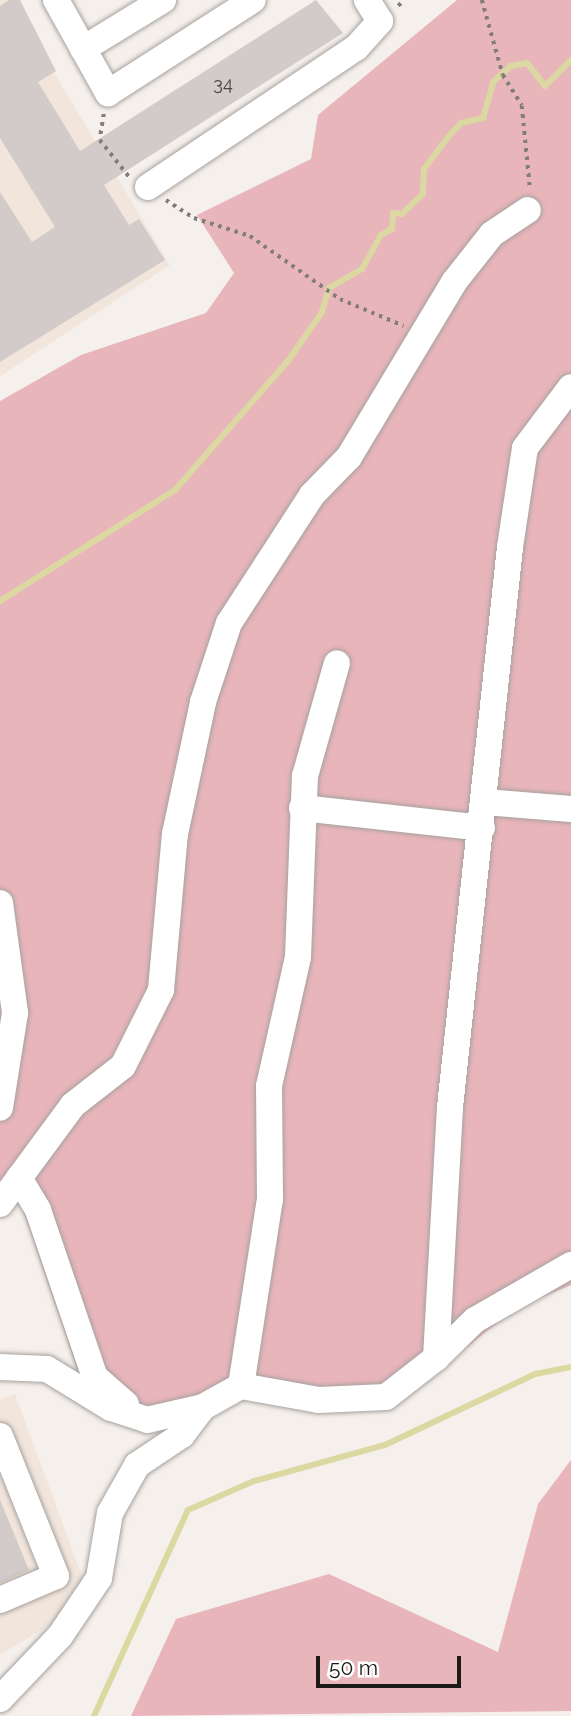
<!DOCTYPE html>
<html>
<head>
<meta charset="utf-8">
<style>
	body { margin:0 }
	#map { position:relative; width:571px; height:1716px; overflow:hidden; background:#f5f0ec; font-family:Raleway,sans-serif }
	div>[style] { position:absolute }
	.built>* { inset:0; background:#f1e5dc }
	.green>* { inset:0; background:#e8b5bb }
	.stream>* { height:6px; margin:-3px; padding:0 3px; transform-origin:3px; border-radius:3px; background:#dbd9a1 }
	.building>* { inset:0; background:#d2cbc9 }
	.path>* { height:3.5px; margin-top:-1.75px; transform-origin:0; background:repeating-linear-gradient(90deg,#807d7a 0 3.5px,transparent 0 8.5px) }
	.roads { filter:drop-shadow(0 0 2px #a7a29e) drop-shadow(0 0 2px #a7a29e) }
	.minor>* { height:26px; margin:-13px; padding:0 13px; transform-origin:13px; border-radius:13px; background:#fff }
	span { translate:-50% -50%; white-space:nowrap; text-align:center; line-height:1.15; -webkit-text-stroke:5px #fefefe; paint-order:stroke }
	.number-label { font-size:18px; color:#4a4644 }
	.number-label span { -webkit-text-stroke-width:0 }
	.scale { position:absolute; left:316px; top:1656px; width:145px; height:32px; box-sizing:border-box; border:4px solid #1c1a18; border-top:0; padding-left:9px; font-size:21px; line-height:24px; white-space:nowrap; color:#1c1a18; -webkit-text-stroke:5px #fefefe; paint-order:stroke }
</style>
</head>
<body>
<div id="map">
	<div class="built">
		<div style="clip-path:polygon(0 0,10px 0,170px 265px,0 376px)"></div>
		<div style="clip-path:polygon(15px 1394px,85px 1584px,65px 1616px,0 1655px,0 1400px)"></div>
	</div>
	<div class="green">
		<div style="clip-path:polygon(457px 0,571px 0,571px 1285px,516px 1308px,393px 1406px,255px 1395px,207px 1415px,134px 1425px,77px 1369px,20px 1201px,0 1185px,0 401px,81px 355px,206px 313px,234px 273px,197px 215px,311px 159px,318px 115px)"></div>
		<div style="clip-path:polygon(571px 1460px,571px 1711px,131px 1716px,176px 1619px,329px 1574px,498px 1652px,538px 1504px)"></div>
	</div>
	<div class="stream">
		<div style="left:0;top:601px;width:207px;rotate:-32.4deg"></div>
		<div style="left:175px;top:490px;width:171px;rotate:-48.8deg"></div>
		<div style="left:288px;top:361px;width:60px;rotate:-55.2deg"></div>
		<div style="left:322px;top:312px;width:25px;rotate:-74deg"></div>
		<div style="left:329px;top:288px;width:38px;rotate:-30deg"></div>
		<div style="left:362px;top:269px;width:39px;rotate:-61deg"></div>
		<div style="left:381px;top:235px;width:13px;rotate:-29deg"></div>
		<div style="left:392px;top:229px;width:16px;rotate:-86deg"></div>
		<div style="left:393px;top:213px;width:9px;rotate:6deg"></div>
		<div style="left:402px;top:214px;width:29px;rotate:-44deg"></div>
		<div style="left:423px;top:194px;width:25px;rotate:-88deg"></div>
		<div style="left:424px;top:169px;width:41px;rotate:-52.9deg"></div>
		<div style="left:449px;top:136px;width:18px;rotate:-47deg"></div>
		<div style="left:461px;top:123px;width:23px;rotate:-13deg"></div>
		<div style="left:483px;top:118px;width:37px;rotate:-74deg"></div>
		<div style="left:493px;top:82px;width:24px;rotate:-42deg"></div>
		<div style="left:511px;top:66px;width:16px;rotate:-11deg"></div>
		<div style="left:527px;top:63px;width:29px;rotate:52deg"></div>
		<div style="left:545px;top:86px;width:37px;rotate:-45deg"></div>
		<div style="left:94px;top:1716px;width:226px;rotate:-65.5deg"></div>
		<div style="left:188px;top:1510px;width:72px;rotate:-23.7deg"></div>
		<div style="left:254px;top:1481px;width:136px;rotate:-15.4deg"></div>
		<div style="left:385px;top:1445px;width:166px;rotate:-25.3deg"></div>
		<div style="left:535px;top:1374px;width:37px;rotate:-11deg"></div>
	</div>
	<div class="building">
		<div style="clip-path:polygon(9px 0,20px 0,56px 71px,38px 82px,80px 151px,316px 0,343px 33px,104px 185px,129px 225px,139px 219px,165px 260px,0 362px,0 192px,32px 242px,55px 227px,0 138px,0 6px)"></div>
		<div style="clip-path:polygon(0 1500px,29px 1570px,0 1583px)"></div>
	</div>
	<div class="path">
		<div style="left:482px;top:0;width:78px;rotate:74.4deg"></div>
		<div style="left:503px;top:75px;width:36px;rotate:58deg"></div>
		<div style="left:522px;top:106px;width:82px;rotate:84.4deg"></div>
		<div style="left:398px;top:6px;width:8px;rotate:-45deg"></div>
		<div style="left:104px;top:114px;width:26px;rotate:99deg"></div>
		<div style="left:100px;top:140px;width:48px;rotate:51.7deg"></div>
		<div style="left:166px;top:200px;width:33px;rotate:33deg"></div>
		<div style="left:194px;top:218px;width:59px;rotate:17.8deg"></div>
		<div style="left:250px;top:236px;width:110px;rotate:35deg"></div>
		<div style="left:340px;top:299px;width:69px;rotate:22.9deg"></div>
	</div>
	<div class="roads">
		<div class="minor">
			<div style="left:56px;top:0;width:107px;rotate:60.8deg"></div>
			<div style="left:108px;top:93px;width:172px;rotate:-32.7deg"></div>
			<div style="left:83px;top:49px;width:94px;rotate:-31.5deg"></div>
			<div style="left:148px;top:187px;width:250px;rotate:-33.8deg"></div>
			<div style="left:356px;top:48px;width:36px;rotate:-48deg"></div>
			<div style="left:380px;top:21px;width:25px;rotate:-122deg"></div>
			<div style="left:485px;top:802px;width:86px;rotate:4.7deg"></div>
			<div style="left:302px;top:808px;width:181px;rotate:6.3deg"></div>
			<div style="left:0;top:903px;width:111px;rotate:82.2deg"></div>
			<div style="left:15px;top:1013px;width:96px;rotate:99deg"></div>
			<div style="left:19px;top:1178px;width:37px;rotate:59deg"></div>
			<div style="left:38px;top:1210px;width:176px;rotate:71.2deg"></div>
			<div style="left:95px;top:1377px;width:41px;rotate:41.1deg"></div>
			<div style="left:0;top:1204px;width:123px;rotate:-53.6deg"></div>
			<div style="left:73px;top:1105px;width:63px;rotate:-38deg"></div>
			<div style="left:123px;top:1066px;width:85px;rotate:-63.4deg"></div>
			<div style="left:161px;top:990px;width:157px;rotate:-84.9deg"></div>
			<div style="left:175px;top:834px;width:135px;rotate:-78deg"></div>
			<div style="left:203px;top:702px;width:83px;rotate:-71.8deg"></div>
			<div style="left:229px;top:623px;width:153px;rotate:-57deg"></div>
			<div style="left:312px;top:495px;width:53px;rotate:-45.8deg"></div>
			<div style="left:349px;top:457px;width:204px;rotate:-59deg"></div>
			<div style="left:454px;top:282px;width:61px;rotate:-51.6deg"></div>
			<div style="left:492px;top:234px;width:43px;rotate:-33.7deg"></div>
			<div style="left:436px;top:1358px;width:54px;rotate:-44.3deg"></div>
			<div style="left:475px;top:1320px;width:111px;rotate:-29.8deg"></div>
			<div style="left:0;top:1367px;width:47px;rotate:2.4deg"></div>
			<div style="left:47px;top:1369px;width:75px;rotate:31.4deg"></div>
			<div style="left:111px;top:1408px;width:38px;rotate:18deg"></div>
			<div style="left:147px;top:1420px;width:57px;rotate:-13.1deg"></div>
			<div style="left:203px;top:1407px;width:43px;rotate:-28.9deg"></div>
			<div style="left:241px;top:1386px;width:79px;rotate:10.2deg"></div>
			<div style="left:319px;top:1400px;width:67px;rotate:-2.6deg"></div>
			<div style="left:386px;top:1397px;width:63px;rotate:-38deg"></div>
			<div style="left:436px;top:1358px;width:251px;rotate:-86.8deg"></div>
			<div style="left:450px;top:1107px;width:563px;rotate:-83.88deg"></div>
			<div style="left:510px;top:547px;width:100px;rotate:-81.4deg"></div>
			<div style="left:525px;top:448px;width:76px;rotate:-53deg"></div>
			<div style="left:241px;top:1386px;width:189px;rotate:-81.2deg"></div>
			<div style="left:270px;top:1199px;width:113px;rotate:-90.5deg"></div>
			<div style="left:269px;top:1086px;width:132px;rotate:-77.3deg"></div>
			<div style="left:298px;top:957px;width:181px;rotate:-87.8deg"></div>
			<div style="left:305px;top:776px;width:117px;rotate:-74.2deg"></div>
			<div style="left:0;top:1436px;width:151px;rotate:68.2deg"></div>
			<div style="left:56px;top:1576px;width:61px;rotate:156.8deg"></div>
			<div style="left:0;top:1699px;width:87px;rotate:-46.4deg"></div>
			<div style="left:60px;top:1636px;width:70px;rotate:-56.1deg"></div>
			<div style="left:99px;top:1578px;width:66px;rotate:-80.4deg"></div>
			<div style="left:110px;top:1513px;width:55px;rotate:-60.6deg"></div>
			<div style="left:137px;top:1465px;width:54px;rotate:-33.7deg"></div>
			<div style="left:182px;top:1435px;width:35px;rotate:-53deg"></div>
		</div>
	</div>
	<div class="number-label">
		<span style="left:223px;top:84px">34</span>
	</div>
	<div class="scale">50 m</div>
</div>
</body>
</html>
